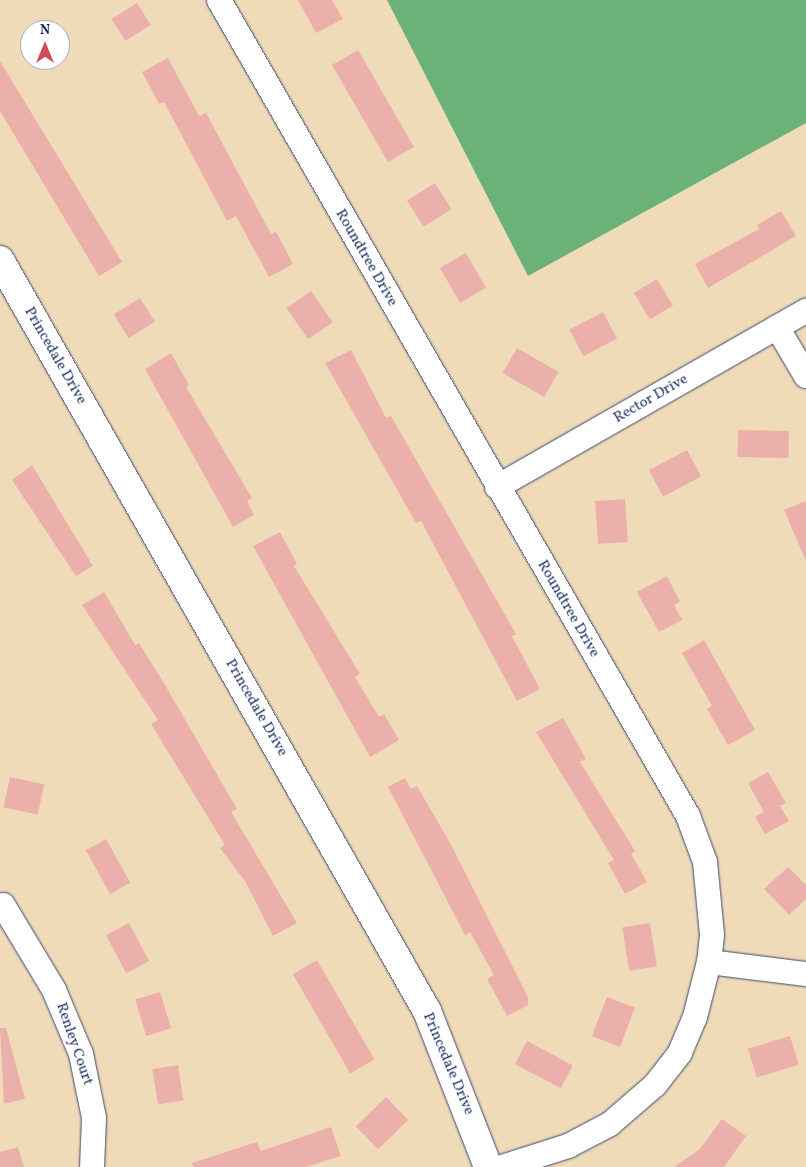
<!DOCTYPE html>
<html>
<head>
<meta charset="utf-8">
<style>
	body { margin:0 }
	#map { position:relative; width:806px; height:1167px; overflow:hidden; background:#f0dbb9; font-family:Vollkorn,serif }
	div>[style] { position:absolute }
	.forest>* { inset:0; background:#6bb278 }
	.building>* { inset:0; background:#ebb0ab; transform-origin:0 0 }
	.roads { filter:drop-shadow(0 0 1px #3b496c) drop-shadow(0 0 1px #3b496c) }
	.street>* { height:24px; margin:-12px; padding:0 12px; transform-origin:12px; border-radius:12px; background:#fff }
	.secondary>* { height:28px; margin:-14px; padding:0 14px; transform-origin:14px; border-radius:14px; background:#fff }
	span { translate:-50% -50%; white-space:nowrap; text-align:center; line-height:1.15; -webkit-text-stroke:4.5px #fff; paint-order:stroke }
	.street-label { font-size:15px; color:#1b2f5e }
	.north { position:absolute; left:20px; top:20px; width:50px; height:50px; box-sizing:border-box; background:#fff; border:1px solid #a4acbf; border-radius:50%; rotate:0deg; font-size:14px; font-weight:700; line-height:20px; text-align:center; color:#1b2f5e }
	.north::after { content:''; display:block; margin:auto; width:18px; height:22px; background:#d1495b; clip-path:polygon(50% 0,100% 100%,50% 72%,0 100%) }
</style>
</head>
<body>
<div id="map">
	<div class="forest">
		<div style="clip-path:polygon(387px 0,806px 0,806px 123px,528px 276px)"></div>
	</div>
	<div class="building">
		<div style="clip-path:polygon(298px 0,332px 0,343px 19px,316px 33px)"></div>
		<div style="left:137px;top:3px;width:26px;height:30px;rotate:58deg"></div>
		<div style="left:358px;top:50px;width:112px;height:30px;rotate:60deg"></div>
		<div style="clip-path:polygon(168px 58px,199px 116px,206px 113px,271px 234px,276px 232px,293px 264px,269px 277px,236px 216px,227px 221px,164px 102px,159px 104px,142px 72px)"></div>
		<div style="clip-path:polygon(0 61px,122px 262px,99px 276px,0 111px)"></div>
		<div style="left:435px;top:183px;width:31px;height:33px;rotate:58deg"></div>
		<div style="clip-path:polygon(781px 211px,796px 236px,708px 288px,695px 264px,759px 229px,757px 225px)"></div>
		<div style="left:466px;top:253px;width:40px;height:30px;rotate:60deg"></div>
		<div style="left:657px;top:279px;width:31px;height:27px;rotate:59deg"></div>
		<div style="left:311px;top:291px;width:38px;height:30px;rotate:55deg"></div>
		<div style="left:140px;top:298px;width:28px;height:31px;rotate:58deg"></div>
		<div style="left:603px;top:312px;width:30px;height:38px;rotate:62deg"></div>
		<div style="left:517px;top:348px;width:48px;height:29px;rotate:30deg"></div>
		<div style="clip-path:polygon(351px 350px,386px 418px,391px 416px,516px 634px,512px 636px,540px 689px,517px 701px,421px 521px,416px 523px,325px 363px)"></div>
		<div style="clip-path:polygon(171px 353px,189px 385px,186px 387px,252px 498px,247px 501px,254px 515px,233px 527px,145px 369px)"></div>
		<div style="left:738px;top:430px;width:51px;height:27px;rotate:1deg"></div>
		<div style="left:687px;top:450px;width:30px;height:43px;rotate:62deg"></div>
		<div style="clip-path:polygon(32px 465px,93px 566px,76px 576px,12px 480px)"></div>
		<div style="left:625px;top:499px;width:43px;height:30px;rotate:86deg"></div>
		<div style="clip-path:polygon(806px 501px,806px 561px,784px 510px)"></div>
		<div style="clip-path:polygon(280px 532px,297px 564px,294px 566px,360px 674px,355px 677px,379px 717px,384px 714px,399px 740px,370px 757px,253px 546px)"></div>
		<div style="clip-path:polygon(667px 576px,680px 602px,674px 605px,682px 620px,659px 632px,637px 592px)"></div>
		<div style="clip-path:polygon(104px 592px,135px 645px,139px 643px,165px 685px,237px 809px,231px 812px,297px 923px,273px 936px,245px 881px,220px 848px,225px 845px,151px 724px,158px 720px,82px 605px)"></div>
		<div style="clip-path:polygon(704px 640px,755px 730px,728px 745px,707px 709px,712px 706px,682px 653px)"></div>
		<div style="clip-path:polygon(563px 718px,586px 759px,580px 762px,635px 851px,631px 854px,647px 882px,625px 894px,608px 863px,614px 860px,536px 732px)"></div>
		<div style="clip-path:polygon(768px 772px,786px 803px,780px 806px,789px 821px,765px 834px,755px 817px,764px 812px,748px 783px)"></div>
		<div style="left:10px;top:777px;width:35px;height:31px;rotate:12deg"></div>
		<div style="clip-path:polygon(405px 778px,411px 789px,417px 786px,449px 841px,528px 997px,528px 1005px,507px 1016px,487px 979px,494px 975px,470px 932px,465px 935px,388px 787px)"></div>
		<div style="left:106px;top:839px;width:50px;height:23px;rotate:61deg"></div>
		<div style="clip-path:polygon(788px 867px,806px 885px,806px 899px,789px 915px,764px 889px)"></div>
		<div style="left:129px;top:923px;width:43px;height:26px;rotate:62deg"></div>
		<div style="left:650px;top:923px;width:44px;height:28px;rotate:81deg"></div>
		<div style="left:317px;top:960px;width:115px;height:28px;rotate:60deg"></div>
		<div style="left:160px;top:992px;width:38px;height:26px;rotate:73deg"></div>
		<div style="left:607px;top:997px;width:30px;height:42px;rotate:21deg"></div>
		<div style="clip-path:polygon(0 1028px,6px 1028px,25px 1099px,4px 1104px)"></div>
		<div style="left:790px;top:1036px;width:30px;height:44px;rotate:73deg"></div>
		<div style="left:527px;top:1041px;width:52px;height:26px;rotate:28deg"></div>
		<div style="left:178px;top:1065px;width:36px;height:26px;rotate:81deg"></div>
		<div style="left:386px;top:1097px;width:32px;height:42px;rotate:46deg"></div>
		<div style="clip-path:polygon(722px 1119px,746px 1136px,724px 1167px,674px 1167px,700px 1149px)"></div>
		<div style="clip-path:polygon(331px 1127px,341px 1156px,306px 1167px,193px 1167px,192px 1163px,257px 1142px,261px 1151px)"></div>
		<div style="clip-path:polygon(18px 1147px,24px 1167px,0 1167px,0 1152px)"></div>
	</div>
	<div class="roads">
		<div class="street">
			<div style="left:219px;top:0;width:941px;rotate:60.11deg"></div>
			<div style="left:688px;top:816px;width:49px;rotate:69.7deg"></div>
			<div style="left:705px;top:862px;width:73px;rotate:84.5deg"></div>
			<div style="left:712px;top:935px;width:27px;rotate:96deg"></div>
			<div style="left:709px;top:962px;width:57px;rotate:104.3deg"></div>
			<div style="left:695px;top:1017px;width:39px;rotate:113deg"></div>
			<div style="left:680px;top:1053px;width:41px;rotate:128deg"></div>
			<div style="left:655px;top:1085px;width:60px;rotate:139.1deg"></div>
			<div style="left:610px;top:1124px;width:47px;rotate:152.4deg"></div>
			<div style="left:568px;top:1146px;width:69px;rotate:162.3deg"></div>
			<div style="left:777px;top:327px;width:57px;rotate:59.4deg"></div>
			<div style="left:497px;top:487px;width:356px;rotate:-29.7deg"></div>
			<div style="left:3px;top:905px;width:99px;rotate:59deg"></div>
			<div style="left:54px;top:990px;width:69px;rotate:67.1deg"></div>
			<div style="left:81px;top:1054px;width:65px;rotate:78.5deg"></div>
			<div style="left:94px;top:1118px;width:49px;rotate:92.3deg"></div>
			<div style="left:709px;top:962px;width:98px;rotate:7.1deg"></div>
		</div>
		<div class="secondary">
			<div style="left:0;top:260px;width:864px;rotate:60.38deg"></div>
			<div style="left:427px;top:1011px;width:168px;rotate:68.6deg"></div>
		</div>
	</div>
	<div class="street-label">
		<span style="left:366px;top:258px;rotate:60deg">Roundtree Drive</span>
		<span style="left:55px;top:356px;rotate:60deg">Princedale Drive</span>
		<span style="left:651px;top:399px;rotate:-30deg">Rector Drive</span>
		<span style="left:568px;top:609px;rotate:60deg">Roundtree Drive</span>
		<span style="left:256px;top:708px;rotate:60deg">Princedale Drive</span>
		<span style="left:74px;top:1044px;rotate:71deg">Renley Court</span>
		<span style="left:448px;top:1064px;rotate:67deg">Princedale Drive</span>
	</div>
	<div class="north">N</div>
</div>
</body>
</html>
